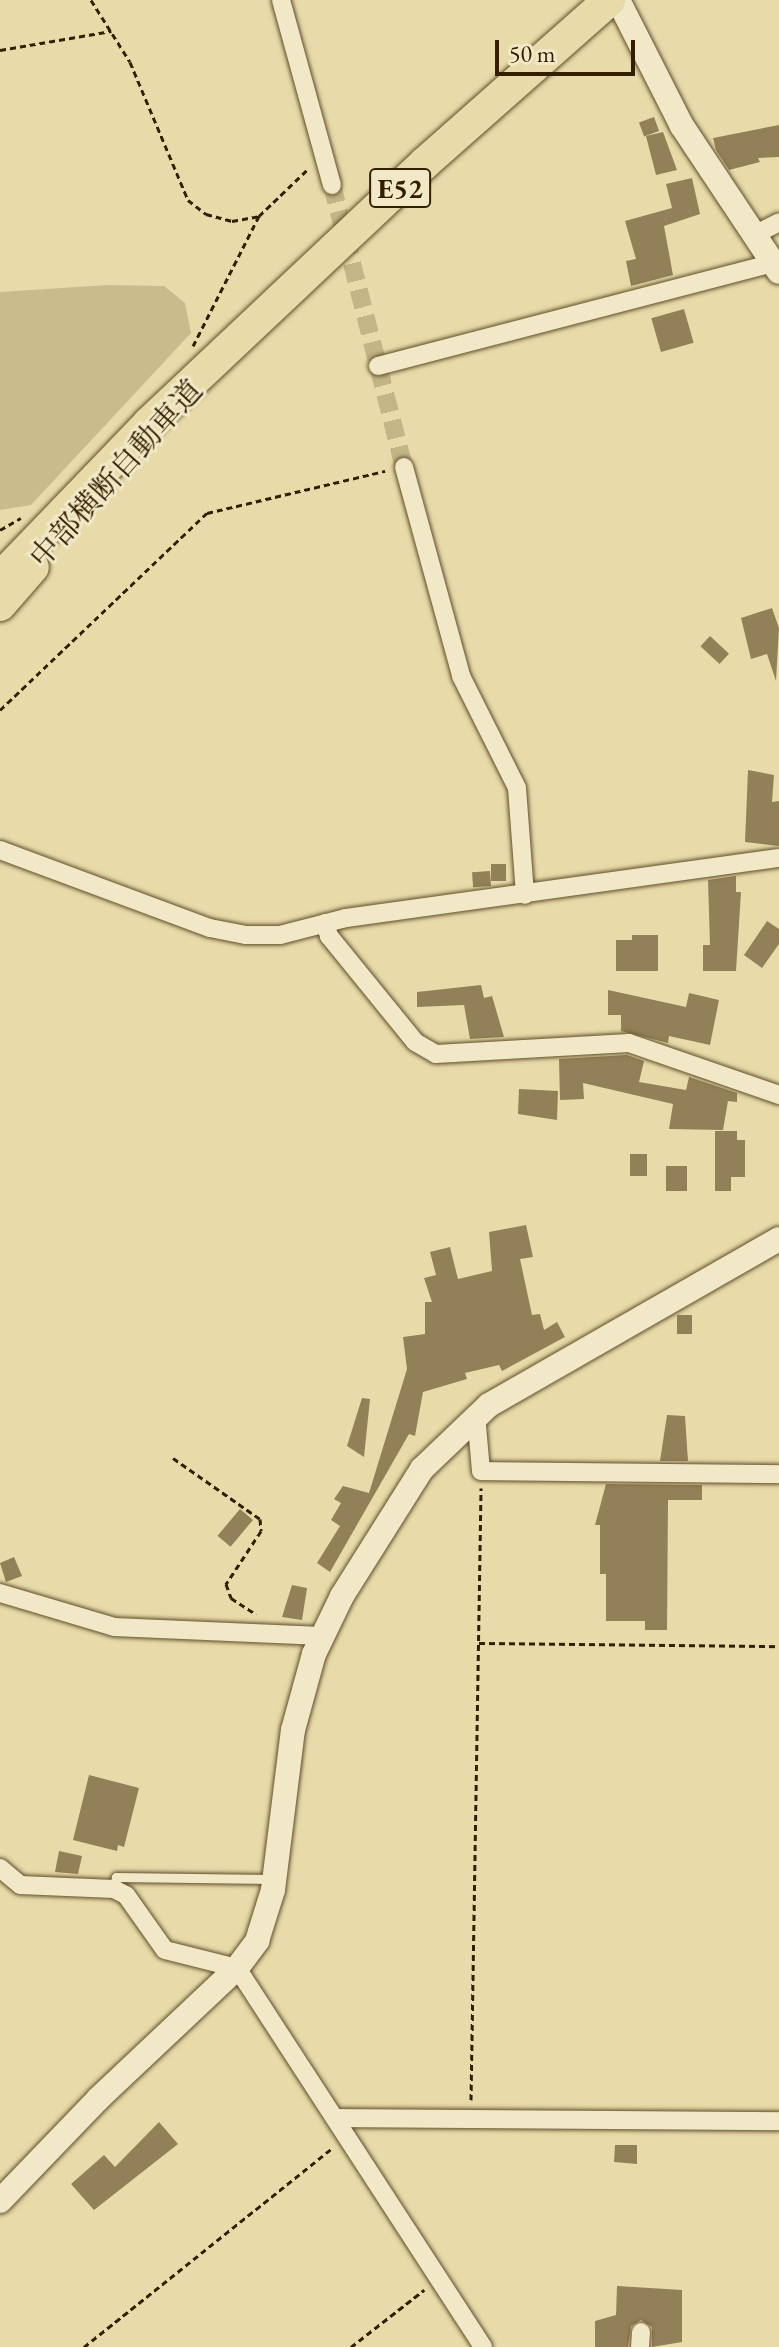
<!DOCTYPE html>
<html>
<head>
<meta charset="utf-8">
<style>
	body { margin:0 }
	#map { position:relative; width:779px; height:2347px; overflow:hidden; background:#e8dba9; font-family:"EB Garamond","Noto Serif JP",serif }
	div>[style] { position:absolute }
	.green>* { inset:0; background:#c9bb8c }
	.building>* { inset:0; background:#928058; transform-origin:0 0 }
	.minor-tunnel>* { height:18px; margin-top:-9px; transform-origin:0; background:repeating-linear-gradient(90deg,#c4b587 0 18px,transparent 0 27px) }
	.path>* { height:3px; margin-top:-1.5px; transform-origin:0; background:repeating-linear-gradient(90deg,#341e00 0 6px,transparent 0 10px) }
	.roads { filter:drop-shadow(0 0 2px #614d2a) drop-shadow(0 0 2px #614d2a) }
	.service>* { height:9px; margin:-4.5px; padding:0 4.5px; transform-origin:4.5px; border-radius:4.5px; background:#f0e8c7 }
	.minor>* { height:18px; margin:-9px; padding:0 9px; transform-origin:9px; border-radius:9px; background:#f0e8c7 }
	.secondary>* { height:24px; margin:-12px; padding:0 12px; transform-origin:12px; border-radius:12px; background:#f0e8c7 }
	.motorway>* { height:32px; margin:-16px; padding:0 16px; transform-origin:16px; border-radius:16px; background:#e8dba9 }
	span { translate:-50% -50%; white-space:nowrap; text-align:center; line-height:1.15; -webkit-text-stroke:6px #f0e8c7; paint-order:stroke }
	.shield-label span { padding:2px 6px; background:#f0e8c7; border:2px solid; border-radius:6px; -webkit-text-stroke-width:0 }
	.shield-label { font-size:28px; color:#341e00; font-weight:700 }
	.street-label { font-size:30px; color:#341e00 }
	.scale { position:absolute; left:495px; top:40px; width:140px; height:36px; box-sizing:border-box; border:4px solid #341e00; border-top:0; padding-left:10px; font-size:24px; line-height:28px; white-space:nowrap; color:#341e00; -webkit-text-stroke:6px #f0e8c7; paint-order:stroke }
</style>
</head>
<body>
<div id="map">
	<div class="green">
		<div style="clip-path:polygon(108px 285px,164px 286px,185px 303px,191px 333px,31px 505px,0 510px,0 292px)"></div>
	</div>
	<div class="building">
		<div style="left:654px;top:117px;width:15px;height:16px;rotate:70deg"></div>
		<div style="clip-path:polygon(779px 125px,779px 157px,758px 158px,760px 162px,729px 170px,716px 150px,713px 138px)"></div>
		<div style="clip-path:polygon(663px 132px,677px 170px,656px 175px,646px 136px)"></div>
		<div style="clip-path:polygon(692px 178px,700px 214px,664px 226px,673px 275px,631px 286px,626px 261px,636px 259px,625px 221px,672px 208px,666px 184px)"></div>
		<div style="left:684px;top:309px;width:35px;height:34px;rotate:74deg"></div>
		<div style="clip-path:polygon(772px 608px,779px 628px,776px 681px,767px 654px,751px 659px,741px 618px)"></div>
		<div style="left:710px;top:636px;width:26px;height:14px;rotate:43deg"></div>
		<div style="clip-path:polygon(748px 770px,774px 775px,772px 802px,779px 801px,779px 846px,745px 842px)"></div>
		<div style="left:506px;top:864px;width:17px;height:15px;rotate:90deg"></div>
		<div style="left:490px;top:871px;width:15px;height:18px;rotate:86deg"></div>
		<div style="clip-path:polygon(736px 876px,736px 892px,741px 892px,736px 971px,703px 971px,703px 945px,710px 945px,708px 880px)"></div>
		<div style="clip-path:polygon(767px 921px,779px 929px,779px 944px,762px 968px,744px 955px)"></div>
		<div style="clip-path:polygon(632px 935px,658px 935px,658px 971px,616px 971px,616px 940px,632px 940px)"></div>
		<div style="clip-path:polygon(481px 985px,484px 998px,492px 996px,504px 1037px,470px 1039px,464px 1005px,417px 1007px,417px 992px)"></div>
		<div style="clip-path:polygon(608px 990px,686px 1007px,689px 993px,719px 1000px,710px 1045px,669px 1036px,668px 1043px,621px 1031px,621px 1015px,608px 1015px)"></div>
		<div style="clip-path:polygon(627px 1055px,644px 1061px,639px 1082px,686px 1090px,689px 1077px,737px 1093px,737px 1102px,728px 1101px,723px 1130px,669px 1129px,673px 1104px,583px 1083px,584px 1099px,560px 1100px,559px 1059px)"></div>
		<div style="clip-path:polygon(519px 1089px,558px 1091px,557px 1120px,518px 1114px)"></div>
		<div style="clip-path:polygon(715px 1131px,737px 1131px,737px 1140px,745px 1140px,745px 1177px,731px 1177px,731px 1191px,715px 1191px)"></div>
		<div style="left:630px;top:1154px;width:17px;height:22px"></div>
		<div style="left:666px;top:1166px;width:21px;height:25px"></div>
		<div style="clip-path:polygon(526px 1225px,533px 1257px,520px 1259px,532px 1315px,540px 1314px,544px 1330px,557px 1322px,565px 1337px,502px 1371px,499px 1365px,465px 1373px,467px 1379px,423px 1392px,415px 1436px,409px 1434px,330px 1572px,317px 1563px,340px 1526px,331px 1520px,341px 1503px,334px 1499px,343px 1486px,369px 1493px,407px 1369px,403px 1337px,425px 1334px,425px 1302px,432px 1302px,424px 1278px,436px 1275px,430px 1252px,450px 1247px,458px 1279px,492px 1271px,489px 1232px)"></div>
		<div style="left:677px;top:1315px;width:15px;height:19px"></div>
		<div style="clip-path:polygon(362px 1398px,370px 1399px,364px 1457px,347px 1446px)"></div>
		<div style="clip-path:polygon(667px 1415px,685px 1416px,688px 1461px,660px 1461px)"></div>
		<div style="clip-path:polygon(606px 1484px,702px 1485px,702px 1500px,668px 1500px,667px 1630px,645px 1630px,645px 1621px,606px 1621px,606px 1574px,600px 1574px,600px 1525px,595px 1525px)"></div>
		<div style="left:240px;top:1509px;width:17px;height:35px;rotate:40deg"></div>
		<div style="clip-path:polygon(14px 1557px,22px 1576px,6px 1582px,0 1563px)"></div>
		<div style="clip-path:polygon(292px 1585px,307px 1588px,302px 1620px,282px 1617px)"></div>
		<div style="clip-path:polygon(89px 1775px,139px 1788px,124px 1847px,118px 1845px,117px 1851px,73px 1840px)"></div>
		<div style="clip-path:polygon(59px 1851px,82px 1856px,78px 1874px,55px 1872px)"></div>
		<div style="clip-path:polygon(159px 2122px,178px 2144px,94px 2210px,71px 2184px,104px 2155px,115px 2167px)"></div>
		<div style="clip-path:polygon(615px 2145px,637px 2145px,637px 2164px,614px 2162px)"></div>
		<div style="clip-path:polygon(617px 2286px,682px 2290px,682px 2342px,652px 2347px,652px 2327px,641px 2320px,631px 2326px,628px 2347px,595px 2347px,595px 2321px,616px 2315px)"></div>
	</div>
	<div class="minor-tunnel">
		<div style="left:332px;top:185px;width:291px;rotate:75.7deg"></div>
	</div>
	<div class="path">
		<div style="left:91px;top:0;width:73px;rotate:57.8deg"></div>
		<div style="left:130px;top:62px;width:150px;rotate:67.2deg"></div>
		<div style="left:188px;top:200px;width:23px;rotate:38deg"></div>
		<div style="left:206px;top:214px;width:27px;rotate:15deg"></div>
		<div style="left:232px;top:221px;width:27px;rotate:-10deg"></div>
		<div style="left:259px;top:216px;width:68px;rotate:-43.8deg"></div>
		<div style="left:0;top:50px;width:113px;rotate:-9.7deg"></div>
		<div style="left:193px;top:346px;width:146px;rotate:-63.1deg"></div>
		<div style="left:0;top:530px;width:24px;rotate:-30deg"></div>
		<div style="left:0;top:710px;width:286px;rotate:-43.6deg"></div>
		<div style="left:207px;top:513px;width:183px;rotate:-13.3deg"></div>
		<div style="left:173px;top:1458px;width:106px;rotate:35deg"></div>
		<div style="left:260px;top:1519px;width:12px;rotate:85deg"></div>
		<div style="left:261px;top:1531px;width:64px;rotate:123.4deg"></div>
		<div style="left:226px;top:1584px;width:15px;rotate:70deg"></div>
		<div style="left:231px;top:1598px;width:30px;rotate:33deg"></div>
		<div style="left:479px;top:1643px;width:300px;rotate:0.6deg"></div>
		<div style="left:471px;top:2100px;width:612px;rotate:-89.06deg"></div>
		<div style="left:84px;top:2347px;width:318px;rotate:-38.7deg"></div>
		<div style="left:351px;top:2347px;width:93px;rotate:-38deg"></div>
	</div>
	<div class="roads">
		<div class="service">
			<div style="left:114px;top:1889px;width:12px;rotate:-81deg"></div>
			<div style="left:116px;top:1877px;width:155px;rotate:0.7deg"></div>
		</div>
		<div class="minor">
			<div style="left:281px;top:0;width:192px;rotate:74.6deg"></div>
			<div style="left:754px;top:235px;width:28px;rotate:-27deg"></div>
			<div style="left:378px;top:366px;width:408px;rotate:-14.6deg"></div>
			<div style="left:404px;top:467px;width:217px;rotate:74.7deg"></div>
			<div style="left:461px;top:676px;width:125px;rotate:63.4deg"></div>
			<div style="left:517px;top:788px;width:107px;rotate:85.7deg"></div>
			<div style="left:0;top:850px;width:224px;rotate:20.4deg"></div>
			<div style="left:210px;top:928px;width:37px;rotate:11deg"></div>
			<div style="left:246px;top:935px;width:34px"></div>
			<div style="left:280px;top:935px;width:68px;rotate:-14.4deg"></div>
			<div style="left:346px;top:918px;width:437px;rotate:-7.9deg"></div>
			<div style="left:325px;top:923px;width:14px;rotate:73deg"></div>
			<div style="left:329px;top:936px;width:136px;rotate:50.9deg"></div>
			<div style="left:415px;top:1042px;width:24px;rotate:30deg"></div>
			<div style="left:436px;top:1054px;width:193px;rotate:-3.3deg"></div>
			<div style="left:629px;top:1043px;width:159px;rotate:19.1deg"></div>
			<div style="left:476px;top:1414px;width:57px;rotate:85deg"></div>
			<div style="left:481px;top:1471px;width:298px;rotate:0.6deg"></div>
			<div style="left:0;top:1593px;width:119px;rotate:16.6deg"></div>
			<div style="left:114px;top:1627px;width:208px;rotate:2.5deg"></div>
			<div style="left:0;top:1868px;width:26px;rotate:40deg"></div>
			<div style="left:20px;top:1885px;width:94px;rotate:2.4deg"></div>
			<div style="left:114px;top:1889px;width:13px;rotate:27deg"></div>
			<div style="left:126px;top:1895px;width:67px;rotate:54.7deg"></div>
			<div style="left:165px;top:1950px;width:74px;rotate:14deg"></div>
			<div style="left:237px;top:1968px;width:452px;rotate:57deg"></div>
			<div style="left:337px;top:2118px;width:442px;rotate:0.4deg"></div>
			<div style="left:640px;top:2347px;width:15px;rotate:-86deg"></div>
		</div>
		<div class="secondary">
			<div style="left:618px;top:0;width:141px;rotate:63.1deg"></div>
			<div style="left:682px;top:126px;width:175px;rotate:56.4deg"></div>
			<div style="left:0;top:2201px;width:141px;rotate:-46.1deg"></div>
			<div style="left:98px;top:2099px;width:191px;rotate:-43.3deg"></div>
			<div style="left:237px;top:1968px;width:34px;rotate:-53deg"></div>
			<div style="left:257px;top:1941px;width:53px;rotate:-72.6deg"></div>
			<div style="left:273px;top:1890px;width:161px;rotate:-82.9deg"></div>
			<div style="left:293px;top:1730px;width:79px;rotate:-74.6deg"></div>
			<div style="left:314px;top:1654px;width:64px;rotate:-64.2deg"></div>
			<div style="left:342px;top:1596px;width:150px;rotate:-57.8deg"></div>
			<div style="left:422px;top:1469px;width:93px;rotate:-43.7deg"></div>
			<div style="left:489px;top:1405px;width:334px;rotate:-29.8deg"></div>
		</div>
		<div class="motorway">
			<div style="left:0;top:578px;width:215px;rotate:-46.1deg"></div>
			<div style="left:149px;top:423px;width:379px;rotate:-43.3deg"></div>
			<div style="left:425px;top:163px;width:246px;rotate:-41.5deg"></div>
			<div style="left:0;top:605px;width:50px;rotate:-49deg"></div>
		</div>
	</div>
	<div class="shield-label">
		<span style="left:400px;top:188px">E52</span>
	</div>
	<div class="street-label">
		<span style="left:116px;top:474px;rotate:-48deg">中部横断自動車道</span>
	</div>
	<div class="scale">50 m</div>
</div>
</body>
</html>
